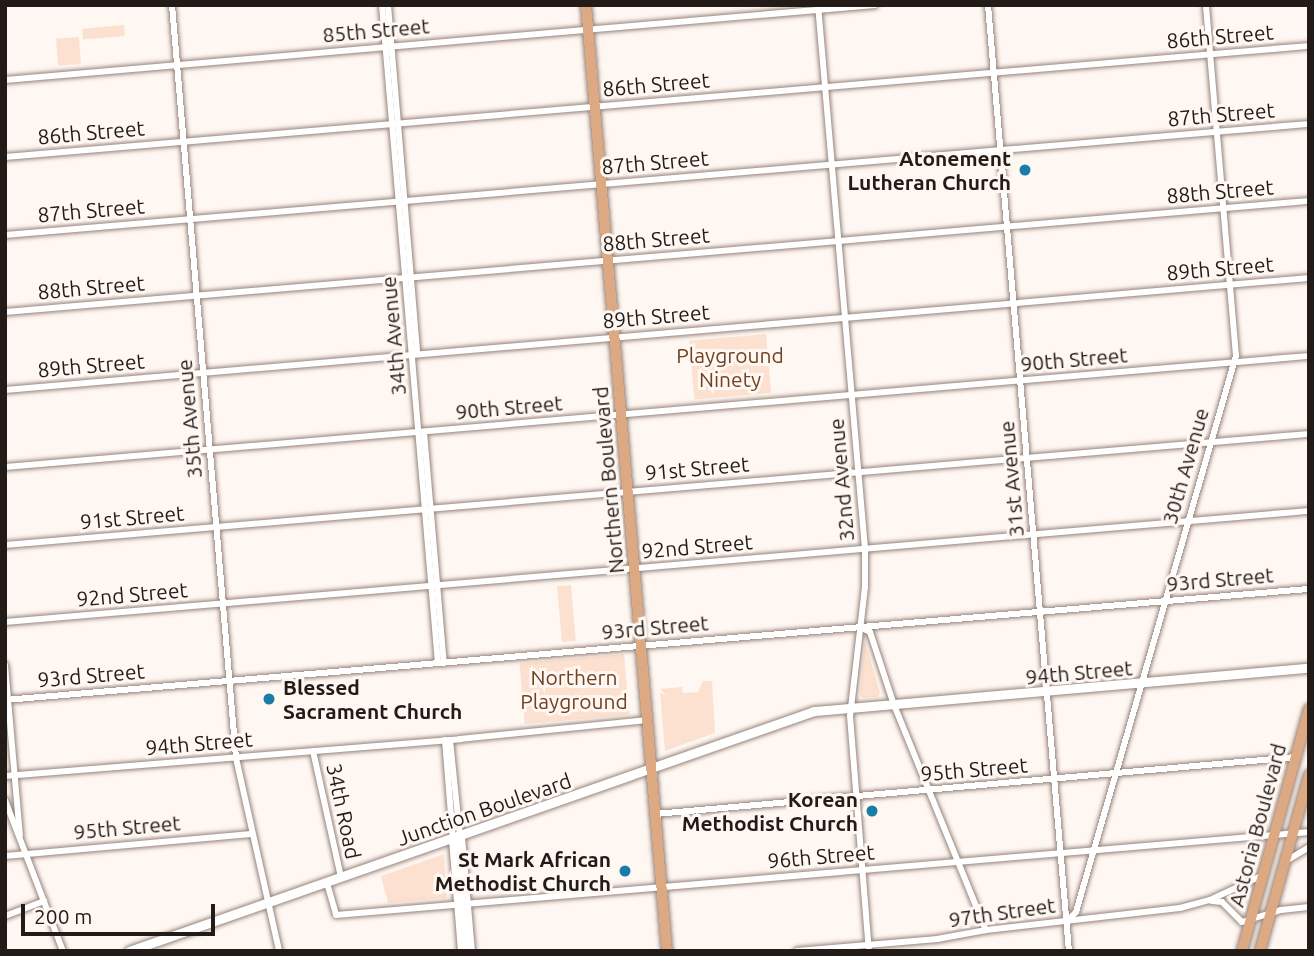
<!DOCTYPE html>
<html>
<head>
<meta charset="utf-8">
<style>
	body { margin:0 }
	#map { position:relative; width:1314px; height:956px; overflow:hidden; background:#fff7f2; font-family:Ubuntu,sans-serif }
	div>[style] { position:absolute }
	.green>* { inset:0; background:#fde1d0; transform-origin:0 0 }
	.roads { filter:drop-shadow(0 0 2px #96847a) drop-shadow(0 0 2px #96847a) }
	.street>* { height:6px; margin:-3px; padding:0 3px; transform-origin:3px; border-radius:3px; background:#fff }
	.secondary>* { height:9px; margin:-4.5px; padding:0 4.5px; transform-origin:4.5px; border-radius:4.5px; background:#fff }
	.primary>* { height:10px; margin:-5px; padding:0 5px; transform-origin:5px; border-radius:5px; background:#dca982 }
	.dots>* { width:19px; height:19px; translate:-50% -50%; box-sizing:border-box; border:4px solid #fff7f2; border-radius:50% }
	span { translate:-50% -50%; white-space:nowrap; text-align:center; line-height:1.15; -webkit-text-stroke:6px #fff7f2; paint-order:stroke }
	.street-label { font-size:21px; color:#221b17 }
	.poi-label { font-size:21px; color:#221b17; font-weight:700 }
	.right { translate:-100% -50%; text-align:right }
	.left { translate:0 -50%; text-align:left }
	.park-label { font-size:21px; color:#6e4223 }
	.frame { position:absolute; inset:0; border:7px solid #221b17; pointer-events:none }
	.scale { position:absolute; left:21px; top:904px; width:194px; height:32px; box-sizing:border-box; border:4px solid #221b17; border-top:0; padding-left:9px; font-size:21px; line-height:24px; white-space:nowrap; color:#221b17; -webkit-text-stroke:5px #fff7f2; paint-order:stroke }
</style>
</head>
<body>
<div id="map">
	<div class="green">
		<div style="left:124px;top:25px;width:11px;height:42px;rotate:85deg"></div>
		<div style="left:79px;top:37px;width:27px;height:23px;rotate:86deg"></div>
		<div style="left:766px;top:334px;width:59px;height:77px;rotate:85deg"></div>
		<div style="left:571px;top:585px;width:56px;height:14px;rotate:85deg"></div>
		<div style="clip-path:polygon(865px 641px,880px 693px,878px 697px,863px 698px,860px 695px)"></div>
		<div style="left:624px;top:654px;width:61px;height:105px;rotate:85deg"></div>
		<div style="clip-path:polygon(703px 681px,712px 681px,715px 733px,665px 751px,660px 693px,666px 695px,660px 689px,682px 687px,683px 693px,698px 692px)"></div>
		<div style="clip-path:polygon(444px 854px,447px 898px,388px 903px,381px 876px)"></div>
	</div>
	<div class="roads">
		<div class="street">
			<div style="left:172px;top:5px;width:756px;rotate:85.14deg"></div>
			<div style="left:236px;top:758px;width:198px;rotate:77.4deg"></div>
			<div style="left:382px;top:5px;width:660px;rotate:85.14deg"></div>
			<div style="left:388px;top:5px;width:350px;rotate:85.2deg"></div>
			<div style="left:818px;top:5px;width:546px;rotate:85.06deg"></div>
			<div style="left:865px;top:549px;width:38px;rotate:90deg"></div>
			<div style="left:865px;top:587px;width:130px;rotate:96.6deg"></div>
			<div style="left:850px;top:716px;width:236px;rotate:85.4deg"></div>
			<div style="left:988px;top:5px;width:949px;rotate:85.11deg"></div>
			<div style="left:5px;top:80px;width:873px;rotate:-4.93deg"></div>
			<div style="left:5px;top:157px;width:1309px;rotate:-4.87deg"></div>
			<div style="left:5px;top:235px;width:1309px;rotate:-4.87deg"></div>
			<div style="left:5px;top:312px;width:1309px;rotate:-4.87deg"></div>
			<div style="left:5px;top:390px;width:1309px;rotate:-4.91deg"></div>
			<div style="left:424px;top:432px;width:232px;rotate:85.1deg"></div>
			<div style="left:5px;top:467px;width:1309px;rotate:-4.87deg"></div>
			<div style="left:5px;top:545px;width:1309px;rotate:-4.87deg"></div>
			<div style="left:5px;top:622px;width:1309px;rotate:-4.87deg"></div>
			<div style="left:862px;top:628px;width:9px;rotate:27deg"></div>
			<div style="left:870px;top:632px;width:77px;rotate:71.8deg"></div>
			<div style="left:894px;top:705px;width:243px;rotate:67.8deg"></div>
			<div style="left:5px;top:665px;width:171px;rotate:85deg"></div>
			<div style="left:5px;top:700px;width:1309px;rotate:-4.87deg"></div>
			<div style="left:445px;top:740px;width:99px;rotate:85.4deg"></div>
			<div style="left:450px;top:740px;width:98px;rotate:84.1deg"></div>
			<div style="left:313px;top:751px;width:129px;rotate:77.5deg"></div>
			<div style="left:5px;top:776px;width:457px;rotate:-4.6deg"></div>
			<div style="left:460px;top:739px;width:188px;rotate:-5.8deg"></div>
			<div style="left:5px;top:800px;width:162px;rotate:69deg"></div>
			<div style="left:655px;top:814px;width:644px;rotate:-5.08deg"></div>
			<div style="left:5px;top:856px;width:247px;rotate:-5.1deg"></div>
			<div style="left:1286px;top:861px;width:27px;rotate:-31deg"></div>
			<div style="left:327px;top:883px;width:33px;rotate:74deg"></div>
			<div style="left:336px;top:915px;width:977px;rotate:-4.88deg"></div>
			<div style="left:1212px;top:901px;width:10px;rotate:6deg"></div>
			<div style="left:1222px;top:902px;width:28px;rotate:45deg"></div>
			<div style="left:1242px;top:922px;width:41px;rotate:-17.1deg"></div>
			<div style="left:1281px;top:910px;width:28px;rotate:-6deg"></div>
			<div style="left:5px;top:916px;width:42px;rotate:-21deg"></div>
			<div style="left:1067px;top:921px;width:13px;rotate:-45deg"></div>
			<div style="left:1076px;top:912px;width:579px;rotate:-73.95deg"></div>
			<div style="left:1236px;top:356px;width:352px;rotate:-94.9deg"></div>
			<div style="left:797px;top:951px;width:141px;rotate:-4.9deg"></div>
			<div style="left:937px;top:939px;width:50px;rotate:-10.4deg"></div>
			<div style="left:986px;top:930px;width:195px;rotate:-6.5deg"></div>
			<div style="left:1180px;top:908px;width:31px;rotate:-15deg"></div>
			<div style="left:1210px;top:900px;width:56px;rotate:-25.2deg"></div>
		</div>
		<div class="secondary">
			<div style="left:460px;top:837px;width:114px;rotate:85deg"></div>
			<div style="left:453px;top:839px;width:112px;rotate:85.4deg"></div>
			<div style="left:129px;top:951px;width:726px;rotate:-19.31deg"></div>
			<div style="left:814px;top:711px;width:497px;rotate:-5deg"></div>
		</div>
		<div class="primary">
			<div style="left:586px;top:5px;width:949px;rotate:85.11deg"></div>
			<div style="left:1242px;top:951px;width:251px;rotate:-74.5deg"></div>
			<div style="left:1260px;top:951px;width:183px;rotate:-74.4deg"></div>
		</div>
	</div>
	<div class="dots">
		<div style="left:1025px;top:170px;background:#1a7ca7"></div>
		<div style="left:269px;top:699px;background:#1a7ca7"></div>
		<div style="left:872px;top:811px;background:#1a7ca7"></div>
		<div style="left:625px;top:871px;background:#1a7ca7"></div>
	</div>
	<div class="street-label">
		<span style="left:376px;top:30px;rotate:-5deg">85th Street</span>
		<span style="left:1220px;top:36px;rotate:-5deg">86th Street</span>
		<span style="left:656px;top:84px;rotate:-5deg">86th Street</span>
		<span style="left:1221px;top:114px;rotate:-5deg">87th Street</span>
		<span style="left:91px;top:132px;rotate:-5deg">86th Street</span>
		<span style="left:655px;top:162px;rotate:-5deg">87th Street</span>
		<span style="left:1220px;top:191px;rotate:-5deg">88th Street</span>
		<span style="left:91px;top:210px;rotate:-5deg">87th Street</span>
		<span style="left:656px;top:239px;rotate:-5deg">88th Street</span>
		<span style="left:1220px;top:268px;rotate:-5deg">89th Street</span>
		<span style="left:91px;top:287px;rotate:-5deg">88th Street</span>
		<span style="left:656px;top:316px;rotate:-5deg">89th Street</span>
		<span style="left:393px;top:336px;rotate:-95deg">34th Avenue</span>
		<span style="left:1074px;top:359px;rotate:-5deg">90th Street</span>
		<span style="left:91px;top:365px;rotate:-5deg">89th Street</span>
		<span style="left:509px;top:407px;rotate:-5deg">90th Street</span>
		<span style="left:189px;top:419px;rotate:-95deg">35th Avenue</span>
		<span style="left:1185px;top:466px;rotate:-74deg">30th Avenue</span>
		<span style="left:697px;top:468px;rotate:-5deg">91st Street</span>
		<span style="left:1011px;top:479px;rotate:-95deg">31st Avenue</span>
		<span style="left:608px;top:480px;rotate:-95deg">Northern Boulevard</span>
		<span style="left:841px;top:480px;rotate:-95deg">32nd Avenue</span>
		<span style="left:132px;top:517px;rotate:-5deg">91st Street</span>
		<span style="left:697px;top:546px;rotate:-5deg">92nd Street</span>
		<span style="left:1220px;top:579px;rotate:-5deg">93rd Street</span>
		<span style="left:132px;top:594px;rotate:-5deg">92nd Street</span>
		<span style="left:655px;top:627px;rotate:-5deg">93rd Street</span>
		<span style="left:1079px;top:672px;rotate:-5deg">94th Street</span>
		<span style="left:91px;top:675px;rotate:-5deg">93rd Street</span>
		<span style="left:199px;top:743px;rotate:-5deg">94th Street</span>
		<span style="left:974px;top:769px;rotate:-5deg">95th Street</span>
		<span style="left:484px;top:809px;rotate:-19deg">Junction Boulevard</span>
		<span style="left:344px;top:811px;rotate:78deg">34th Road</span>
		<span style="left:1257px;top:825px;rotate:-75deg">Astoria Boulevard</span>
		<span style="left:127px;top:827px;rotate:-5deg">95th Street</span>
		<span style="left:821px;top:856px;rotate:-5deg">96th Street</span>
		<span style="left:1002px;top:912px;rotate:-8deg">97th Street</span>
	</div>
	<div class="poi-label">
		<span class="right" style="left:1011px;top:170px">Atonement<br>Lutheran Church</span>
		<span class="left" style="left:283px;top:699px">Blessed<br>Sacrament Church</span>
		<span class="right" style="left:858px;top:811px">Korean<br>Methodist Church</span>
		<span class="right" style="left:611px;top:871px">St Mark African<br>Methodist Church</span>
	</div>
	<div class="park-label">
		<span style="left:730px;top:367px">Playground<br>Ninety</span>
		<span style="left:574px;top:689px">Northern<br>Playground</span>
	</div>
	<div class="frame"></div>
	<div class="scale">200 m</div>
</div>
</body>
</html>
